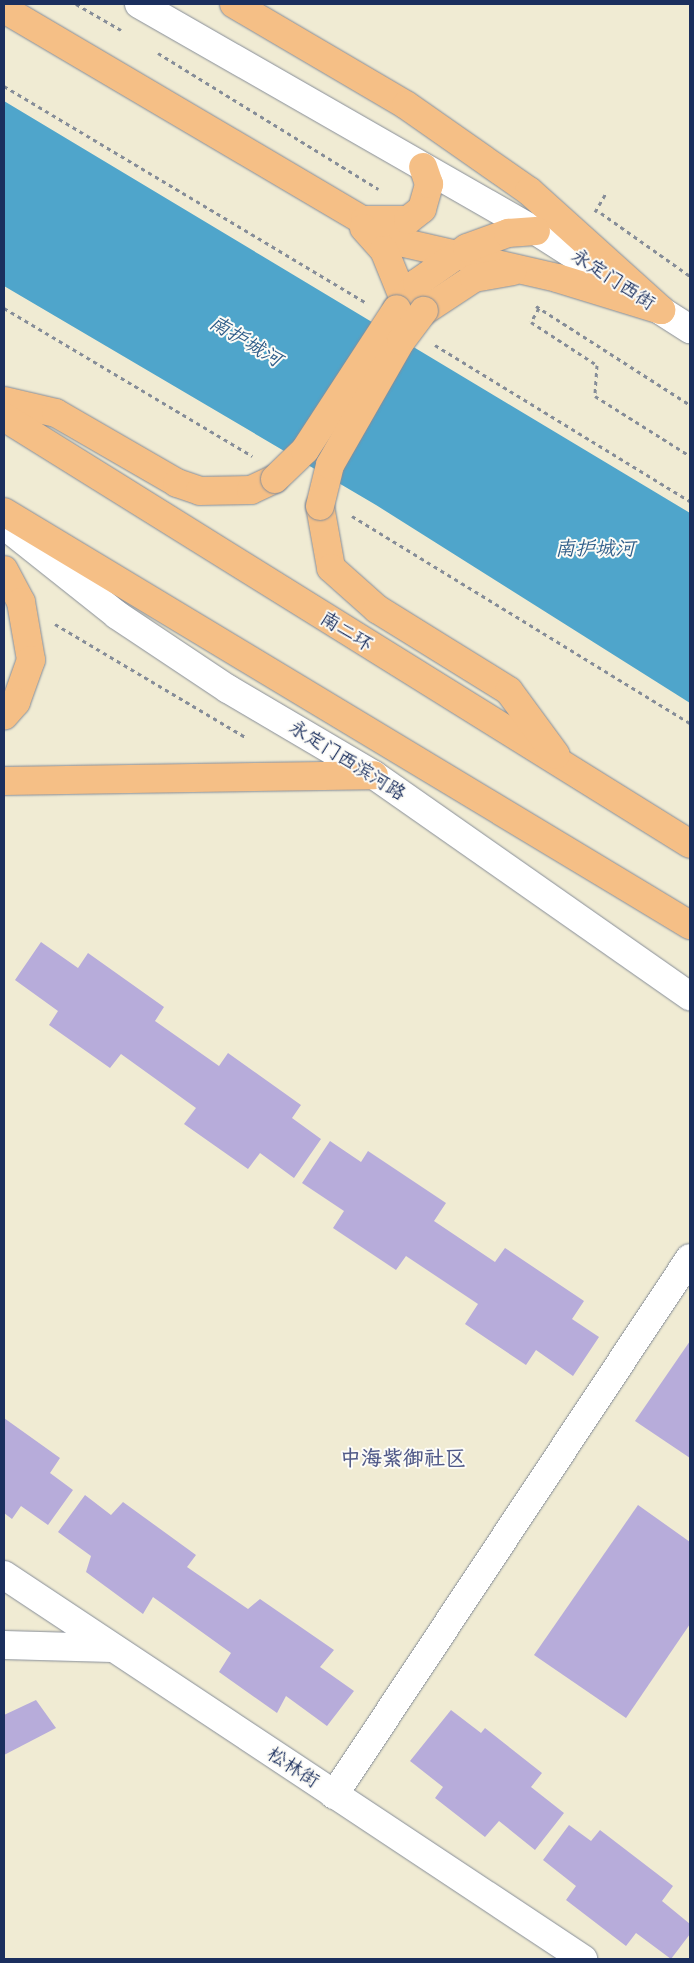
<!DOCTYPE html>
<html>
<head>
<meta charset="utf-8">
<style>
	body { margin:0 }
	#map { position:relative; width:694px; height:1963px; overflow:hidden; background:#f0ebd3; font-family:"Comic Neue","LXGW WenKai TC",sans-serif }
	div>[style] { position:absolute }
	.water>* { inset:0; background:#4fa5cb }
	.building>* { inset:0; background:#b7acda }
	.path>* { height:3px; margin-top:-1.5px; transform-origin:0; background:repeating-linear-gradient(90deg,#868d98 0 4px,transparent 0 8px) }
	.roads { filter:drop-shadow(0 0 1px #868d98) drop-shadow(0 0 1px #868d98) }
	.minor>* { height:28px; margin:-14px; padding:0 14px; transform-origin:14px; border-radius:14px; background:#fff }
	.major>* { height:28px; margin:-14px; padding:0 14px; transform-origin:14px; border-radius:14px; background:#f5bf86 }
	.highway>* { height:28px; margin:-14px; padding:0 14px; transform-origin:14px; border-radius:14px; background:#f5bf86 }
	.bridges { filter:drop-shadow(0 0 1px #868d98) drop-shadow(0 0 1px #868d98) }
	.highway-bridge>* { height:28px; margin:-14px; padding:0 14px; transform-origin:14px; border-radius:14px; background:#f5bf86 }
	span { translate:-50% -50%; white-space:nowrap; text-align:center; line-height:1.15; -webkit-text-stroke:4px #fdfcf7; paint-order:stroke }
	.street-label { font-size:19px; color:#1b2f5e }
	.water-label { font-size:20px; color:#305e8a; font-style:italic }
	.quarter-label { font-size:21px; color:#525b89; font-weight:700 }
	.frame { position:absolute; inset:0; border:5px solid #1b2f5e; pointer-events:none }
</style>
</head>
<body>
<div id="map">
	<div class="water">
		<div style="clip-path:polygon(4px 101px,690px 513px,690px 703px,376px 505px,4px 286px)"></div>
	</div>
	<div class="building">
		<div style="clip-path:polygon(41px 942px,78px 968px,88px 953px,164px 1007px,155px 1021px,219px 1066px,228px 1053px,301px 1105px,292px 1118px,321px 1139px,294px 1178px,260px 1153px,248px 1169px,184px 1124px,196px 1108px,121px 1054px,110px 1068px,49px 1025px,58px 1011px,15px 980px)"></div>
		<div style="clip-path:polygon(330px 1141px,361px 1162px,368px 1151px,446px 1203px,434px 1221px,495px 1262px,505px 1248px,584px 1301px,572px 1319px,599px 1337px,573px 1376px,536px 1350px,526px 1365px,465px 1324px,478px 1304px,406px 1256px,396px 1270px,333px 1228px,344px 1211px,302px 1183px)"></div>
		<div style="clip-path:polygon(690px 1341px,690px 1458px,635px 1421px)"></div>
		<div style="clip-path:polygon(4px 1418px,60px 1458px,50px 1473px,73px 1490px,48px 1525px,21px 1506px,12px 1519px,4px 1513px)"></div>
		<div style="clip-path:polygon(85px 1495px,111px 1515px,123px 1502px,196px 1555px,187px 1567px,248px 1609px,260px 1599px,334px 1650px,320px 1667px,354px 1691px,327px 1726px,286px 1696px,277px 1713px,219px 1672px,231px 1653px,153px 1597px,143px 1614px,86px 1572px,91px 1556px,58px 1532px)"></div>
		<div style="clip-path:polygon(638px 1505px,690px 1542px,690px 1624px,626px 1718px,534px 1655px)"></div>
		<div style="clip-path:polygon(36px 1700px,56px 1728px,4px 1755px,4px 1715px)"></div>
		<div style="clip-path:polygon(451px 1710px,481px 1733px,485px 1728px,542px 1773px,531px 1787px,564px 1813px,535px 1850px,499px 1821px,485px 1837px,435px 1798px,443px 1787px,410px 1761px)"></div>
		<div style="clip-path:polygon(569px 1825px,591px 1841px,600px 1830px,673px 1886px,662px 1901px,690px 1924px,690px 1934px,671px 1959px,636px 1933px,626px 1946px,566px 1900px,576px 1886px,543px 1860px)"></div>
	</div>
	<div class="path">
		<div style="left:76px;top:4px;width:52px;rotate:30deg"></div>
		<div style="left:158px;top:53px;width:259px;rotate:31.7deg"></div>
		<div style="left:4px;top:86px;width:422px;rotate:30.9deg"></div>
		<div style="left:595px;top:212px;width:22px;rotate:-60deg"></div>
		<div style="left:601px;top:213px;width:109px;rotate:35.3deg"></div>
		<div style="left:536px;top:306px;width:183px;rotate:32.7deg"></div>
		<div style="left:4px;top:308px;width:289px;rotate:30.8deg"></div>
		<div style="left:539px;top:308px;width:16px;rotate:120deg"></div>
		<div style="left:531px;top:322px;width:79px;rotate:33.1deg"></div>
		<div style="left:597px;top:365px;width:31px;rotate:94deg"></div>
		<div style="left:595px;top:396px;width:112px;rotate:32.3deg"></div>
		<div style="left:435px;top:345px;width:299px;rotate:31.5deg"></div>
		<div style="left:352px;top:516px;width:396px;rotate:31.5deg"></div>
		<div style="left:55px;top:624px;width:223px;rotate:30.7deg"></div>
	</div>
	<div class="roads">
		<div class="minor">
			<div style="left:139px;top:4px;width:457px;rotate:29.8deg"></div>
			<div style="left:536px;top:231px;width:183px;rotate:32.5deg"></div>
			<div style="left:4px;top:525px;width:144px;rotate:38.5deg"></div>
			<div style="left:117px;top:615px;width:133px;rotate:33.7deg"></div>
			<div style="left:228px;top:689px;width:169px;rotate:30.5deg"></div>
			<div style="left:374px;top:775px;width:386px;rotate:35deg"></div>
			<div style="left:4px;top:1575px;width:695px;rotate:33.55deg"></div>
			<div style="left:4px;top:1645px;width:108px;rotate:1.6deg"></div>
			<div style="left:334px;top:1795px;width:644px;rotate:-56.46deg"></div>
		</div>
		<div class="major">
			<div style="left:234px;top:4px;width:199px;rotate:30.4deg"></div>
			<div style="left:406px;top:105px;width:150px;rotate:35deg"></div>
			<div style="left:529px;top:191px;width:178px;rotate:42deg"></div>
		</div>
		<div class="highway">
			<div style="left:4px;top:9px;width:459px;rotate:30.5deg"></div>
			<div style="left:400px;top:242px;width:161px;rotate:12.9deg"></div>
			<div style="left:557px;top:278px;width:109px;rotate:17.1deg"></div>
			<div style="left:365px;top:220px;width:43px"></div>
			<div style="left:408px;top:220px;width:18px;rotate:-38deg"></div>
			<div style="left:422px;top:209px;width:26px;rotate:-74deg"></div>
			<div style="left:429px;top:184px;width:18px;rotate:-109deg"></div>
			<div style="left:364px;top:228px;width:30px;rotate:48deg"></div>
			<div style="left:384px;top:250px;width:51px;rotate:68deg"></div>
			<div style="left:397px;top:309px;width:33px;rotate:-52deg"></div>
			<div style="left:417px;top:283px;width:61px;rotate:-35deg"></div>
			<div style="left:467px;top:248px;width:44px;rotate:-20.1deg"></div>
			<div style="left:508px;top:233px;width:28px;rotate:-4deg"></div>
			<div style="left:424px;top:311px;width:60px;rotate:-33.4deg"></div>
			<div style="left:474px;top:278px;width:39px;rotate:-10deg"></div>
			<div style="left:4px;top:401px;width:53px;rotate:13deg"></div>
			<div style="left:56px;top:413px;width:140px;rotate:30deg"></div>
			<div style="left:177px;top:483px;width:24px;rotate:19deg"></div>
			<div style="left:200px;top:491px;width:51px;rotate:-1.1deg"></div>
			<div style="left:251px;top:490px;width:26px;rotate:-25deg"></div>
			<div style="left:4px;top:417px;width:808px;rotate:31.9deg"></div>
			<div style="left:320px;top:506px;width:63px;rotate:79.9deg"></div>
			<div style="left:331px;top:568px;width:62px;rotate:41.7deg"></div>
			<div style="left:377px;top:609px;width:155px;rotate:31.8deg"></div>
			<div style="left:509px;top:691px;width:79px;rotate:53.7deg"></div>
			<div style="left:4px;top:512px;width:801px;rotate:31.05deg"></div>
			<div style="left:4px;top:570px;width:36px;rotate:62deg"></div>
			<div style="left:21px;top:602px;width:59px;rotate:80.2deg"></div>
			<div style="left:31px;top:660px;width:45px;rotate:109.7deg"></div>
			<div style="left:16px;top:702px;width:18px;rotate:131deg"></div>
			<div style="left:4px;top:781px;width:370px;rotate:-0.9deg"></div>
		</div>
	</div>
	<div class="bridges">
		<div class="highway-bridge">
			<div style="left:275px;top:479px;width:42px;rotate:-44deg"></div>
			<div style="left:305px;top:450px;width:168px;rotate:-56.9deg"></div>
			<div style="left:320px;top:506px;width:42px;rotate:-76.3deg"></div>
			<div style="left:330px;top:465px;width:143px;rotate:-60.2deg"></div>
			<div style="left:401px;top:341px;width:38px;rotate:-53deg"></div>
		</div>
	</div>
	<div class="street-label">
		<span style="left:613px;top:280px;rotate:33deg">永定门西街</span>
		<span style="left:346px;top:632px;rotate:32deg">南二环</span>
		<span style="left:347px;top:761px;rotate:32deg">永定门西滨河路</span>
		<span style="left:293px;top:1768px;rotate:33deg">松林街</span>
	</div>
	<div class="water-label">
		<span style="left:246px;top:341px;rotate:31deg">南护城河</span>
		<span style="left:595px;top:548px">南护城河</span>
	</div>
	<div class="quarter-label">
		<span style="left:403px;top:1458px">中海紫御社区</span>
	</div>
	<div class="frame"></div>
</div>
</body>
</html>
